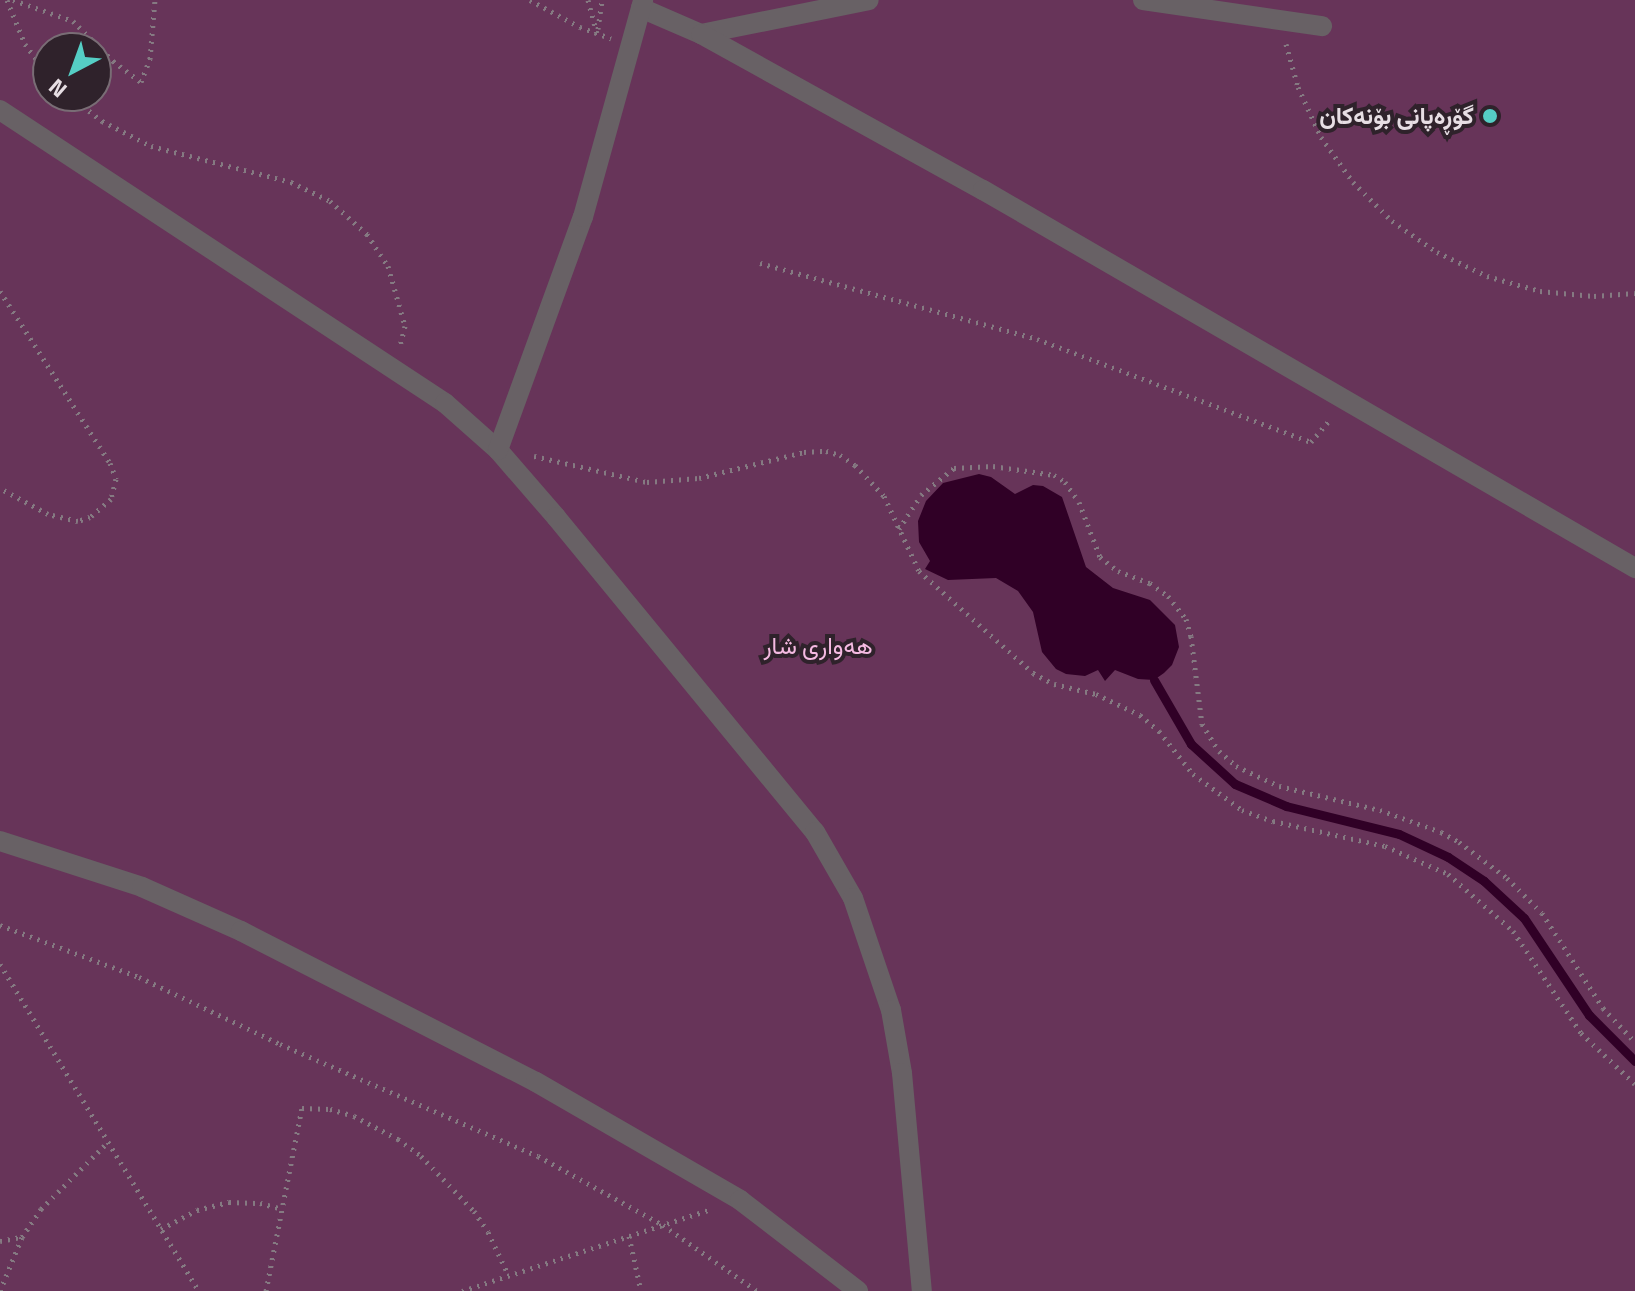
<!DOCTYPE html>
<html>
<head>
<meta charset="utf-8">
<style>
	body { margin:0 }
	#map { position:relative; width:1635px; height:1291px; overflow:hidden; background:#392c35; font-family:"Titillium Web",Vazirmatn,sans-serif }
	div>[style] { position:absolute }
	.green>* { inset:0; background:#673459 }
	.water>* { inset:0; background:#300026 }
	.stream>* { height:9px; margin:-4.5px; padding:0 4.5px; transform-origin:4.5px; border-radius:4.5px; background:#300026 }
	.path>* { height:5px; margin-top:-2.5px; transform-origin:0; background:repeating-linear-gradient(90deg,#857a82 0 2px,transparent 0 8px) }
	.pedestrian>* { height:20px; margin:-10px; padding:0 10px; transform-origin:10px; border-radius:10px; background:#686165 }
	.tertiary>* { height:20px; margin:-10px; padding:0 10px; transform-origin:10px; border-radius:10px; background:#686165 }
	.dots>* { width:22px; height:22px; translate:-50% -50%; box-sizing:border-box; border:4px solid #2f222b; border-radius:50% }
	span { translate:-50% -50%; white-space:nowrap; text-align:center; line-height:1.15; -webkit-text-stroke:8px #2f222b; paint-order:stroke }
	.poi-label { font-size:24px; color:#e7dee4; font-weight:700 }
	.right { translate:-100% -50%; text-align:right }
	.park-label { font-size:24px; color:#f5bae2 }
	.north { position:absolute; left:32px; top:32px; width:80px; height:80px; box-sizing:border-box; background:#2f222b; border:2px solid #796d75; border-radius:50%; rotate:221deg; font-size:22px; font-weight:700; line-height:32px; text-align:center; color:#e7dee4 }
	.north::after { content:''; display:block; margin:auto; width:28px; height:36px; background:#55cec5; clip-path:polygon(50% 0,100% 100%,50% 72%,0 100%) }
</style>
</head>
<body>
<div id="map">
	<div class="green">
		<div style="clip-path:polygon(evenodd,0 0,1635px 0,1635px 1291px,0 1291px,0 0,48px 48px,96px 48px,96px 96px,48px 96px,48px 48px)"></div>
	</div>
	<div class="water">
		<div style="clip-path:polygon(979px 474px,991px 477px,1015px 494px,1033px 485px,1043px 486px,1062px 497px,1086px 567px,1113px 588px,1150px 600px,1175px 625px,1179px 647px,1172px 665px,1164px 673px,1154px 680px,1138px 679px,1115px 670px,1105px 681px,1098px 670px,1085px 676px,1066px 674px,1056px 669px,1042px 652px,1033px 612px,1018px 591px,996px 578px,948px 580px,925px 569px,930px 561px,919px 542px,918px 521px,926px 501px,943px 483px)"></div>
	</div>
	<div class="stream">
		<div style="left:1154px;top:680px;width:74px;rotate:60deg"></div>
		<div style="left:1191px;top:744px;width:59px;rotate:42.3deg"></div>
		<div style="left:1235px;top:784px;width:56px;rotate:23.3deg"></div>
		<div style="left:1286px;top:806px;width:116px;rotate:13.9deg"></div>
		<div style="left:1399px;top:834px;width:54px;rotate:25.1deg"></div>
		<div style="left:1448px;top:857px;width:43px;rotate:33.7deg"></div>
		<div style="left:1484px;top:881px;width:54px;rotate:42.8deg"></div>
		<div style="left:1524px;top:918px;width:117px;rotate:56.2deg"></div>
		<div style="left:1589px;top:1015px;width:65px;rotate:45deg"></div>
	</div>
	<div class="path">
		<div style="left:7px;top:0;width:48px;rotate:67.8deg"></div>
		<div style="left:25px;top:44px;width:39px;rotate:53deg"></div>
		<div style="left:13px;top:0;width:64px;rotate:19.3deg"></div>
		<div style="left:73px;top:21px;width:57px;rotate:45deg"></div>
		<div style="left:113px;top:61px;width:35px;rotate:37deg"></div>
		<div style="left:141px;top:82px;width:25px;rotate:-69deg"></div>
		<div style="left:150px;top:59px;width:59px;rotate:-85.2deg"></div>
		<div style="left:530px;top:0;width:57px;rotate:28.4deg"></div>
		<div style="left:580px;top:27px;width:33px;rotate:20deg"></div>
		<div style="left:588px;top:0;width:34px;rotate:75deg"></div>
		<div style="left:598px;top:29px;width:29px;rotate:-82deg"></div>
		<div style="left:1286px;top:44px;width:45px;rotate:74.4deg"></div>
		<div style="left:1298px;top:87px;width:55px;rotate:65.3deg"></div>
		<div style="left:1321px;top:137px;width:55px;rotate:54.6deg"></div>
		<div style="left:1353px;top:182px;width:55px;rotate:45deg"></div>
		<div style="left:1392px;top:221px;width:55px;rotate:34.6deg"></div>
		<div style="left:1437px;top:252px;width:55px;rotate:25.6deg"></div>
		<div style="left:1487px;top:276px;width:55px;rotate:15.8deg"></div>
		<div style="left:1540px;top:291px;width:54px;rotate:5.3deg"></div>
		<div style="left:1594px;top:296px;width:41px;rotate:-4.2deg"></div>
		<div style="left:70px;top:96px;width:41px;rotate:38deg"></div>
		<div style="left:102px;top:121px;width:55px;rotate:27deg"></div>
		<div style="left:151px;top:146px;width:145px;rotate:14.4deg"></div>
		<div style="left:291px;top:182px;width:43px;rotate:26deg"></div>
		<div style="left:330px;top:201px;width:50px;rotate:41.7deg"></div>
		<div style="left:367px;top:234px;width:38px;rotate:57deg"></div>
		<div style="left:388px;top:266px;width:62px;rotate:74.2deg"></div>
		<div style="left:405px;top:326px;width:21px;rotate:104deg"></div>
		<div style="left:760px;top:263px;width:287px;rotate:15.3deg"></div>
		<div style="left:1037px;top:339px;width:293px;rotate:20.6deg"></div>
		<div style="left:1311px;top:442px;width:30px;rotate:-50deg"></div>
		<div style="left:0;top:291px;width:204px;rotate:57.4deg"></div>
		<div style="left:110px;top:463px;width:17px;rotate:69deg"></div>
		<div style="left:116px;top:479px;width:21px;rotate:104deg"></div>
		<div style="left:111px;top:499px;width:28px;rotate:139deg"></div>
		<div style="left:90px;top:517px;width:13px;rotate:162deg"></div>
		<div style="left:78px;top:521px;width:31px;rotate:-167deg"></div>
		<div style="left:48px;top:514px;width:55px;rotate:-151.6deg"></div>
		<div style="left:534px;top:456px;width:116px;rotate:13deg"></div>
		<div style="left:647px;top:482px;width:52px;rotate:-4.4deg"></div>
		<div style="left:699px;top:478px;width:108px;rotate:-13.9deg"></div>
		<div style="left:804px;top:452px;width:22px;rotate:-3deg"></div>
		<div style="left:826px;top:451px;width:15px;rotate:16deg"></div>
		<div style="left:840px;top:455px;width:18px;rotate:34deg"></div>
		<div style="left:855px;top:465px;width:42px;rotate:46.9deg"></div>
		<div style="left:884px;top:496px;width:83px;rotate:65deg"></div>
		<div style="left:919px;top:571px;width:153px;rotate:41.8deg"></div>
		<div style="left:1033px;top:673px;width:24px;rotate:28deg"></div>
		<div style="left:1054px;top:684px;width:43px;rotate:13.4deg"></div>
		<div style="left:1096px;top:694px;width:49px;rotate:25.5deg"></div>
		<div style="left:1140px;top:715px;width:25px;rotate:40deg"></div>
		<div style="left:1159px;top:731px;width:55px;rotate:51.7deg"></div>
		<div style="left:1193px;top:774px;width:61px;rotate:36.3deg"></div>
		<div style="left:1242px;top:810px;width:33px;rotate:20deg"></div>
		<div style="left:1273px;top:821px;width:115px;rotate:12.6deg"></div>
		<div style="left:1385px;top:846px;width:69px;rotate:24deg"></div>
		<div style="left:1448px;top:874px;width:86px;rotate:41.2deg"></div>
		<div style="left:1513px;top:931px;width:123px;rotate:56.3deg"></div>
		<div style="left:1581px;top:1033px;width:74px;rotate:43.4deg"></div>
		<div style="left:899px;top:529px;width:40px;rotate:-57.1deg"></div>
		<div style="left:921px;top:495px;width:43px;rotate:-39.3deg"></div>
		<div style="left:954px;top:468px;width:39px;rotate:-3deg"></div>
		<div style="left:993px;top:466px;width:62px;rotate:8.4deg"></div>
		<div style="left:1054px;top:475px;width:13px;rotate:32deg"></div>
		<div style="left:1065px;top:482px;width:24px;rotate:55deg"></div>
		<div style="left:1079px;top:502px;width:59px;rotate:69.1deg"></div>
		<div style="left:1100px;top:557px;width:23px;rotate:38deg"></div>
		<div style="left:1118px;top:571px;width:34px;rotate:21deg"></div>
		<div style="left:1150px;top:583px;width:22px;rotate:36deg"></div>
		<div style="left:1168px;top:596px;width:29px;rotate:52deg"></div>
		<div style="left:1186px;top:619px;width:18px;rotate:74deg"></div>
		<div style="left:1191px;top:636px;width:89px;rotate:82.9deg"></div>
		<div style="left:1202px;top:724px;width:32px;rotate:58deg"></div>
		<div style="left:1219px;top:751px;width:23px;rotate:41deg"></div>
		<div style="left:1236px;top:766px;width:47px;rotate:24.9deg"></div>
		<div style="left:1279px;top:786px;width:104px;rotate:13.4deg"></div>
		<div style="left:1380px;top:810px;width:65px;rotate:19.8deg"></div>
		<div style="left:1441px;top:832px;width:21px;rotate:29deg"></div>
		<div style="left:1459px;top:842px;width:60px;rotate:36.9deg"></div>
		<div style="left:1507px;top:878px;width:49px;rotate:45deg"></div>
		<div style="left:1542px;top:913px;width:113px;rotate:57.3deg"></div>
		<div style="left:1603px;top:1008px;width:47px;rotate:46.7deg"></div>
		<div style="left:0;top:925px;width:148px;rotate:20.5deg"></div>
		<div style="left:139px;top:977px;width:156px;rotate:25.4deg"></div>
		<div style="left:280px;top:1044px;width:281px;rotate:23.5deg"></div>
		<div style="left:538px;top:1156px;width:143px;rotate:28.9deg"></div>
		<div style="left:663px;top:1225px;width:115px;rotate:35.1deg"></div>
		<div style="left:0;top:964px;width:383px;rotate:58.7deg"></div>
		<div style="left:161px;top:1229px;width:41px;rotate:-27.8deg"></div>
		<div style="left:197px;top:1210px;width:33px;rotate:-14deg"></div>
		<div style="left:229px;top:1202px;width:31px;rotate:2deg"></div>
		<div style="left:260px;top:1203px;width:23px;rotate:15deg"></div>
		<div style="left:629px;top:1236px;width:56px;rotate:77.7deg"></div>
		<div style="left:0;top:1241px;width:21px;rotate:-11deg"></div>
		<div style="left:0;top:1291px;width:58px;rotate:-67.8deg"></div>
		<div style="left:22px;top:1237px;width:34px;rotate:-56deg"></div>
		<div style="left:41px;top:1209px;width:93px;rotate:-45deg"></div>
		<div style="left:266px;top:1291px;width:187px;rotate:-78.9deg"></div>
		<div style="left:302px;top:1108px;width:28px;rotate:2deg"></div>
		<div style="left:330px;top:1109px;width:25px;rotate:16deg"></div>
		<div style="left:354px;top:1116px;width:50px;rotate:27.6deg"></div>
		<div style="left:398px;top:1139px;width:29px;rotate:36deg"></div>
		<div style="left:421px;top:1156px;width:76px;rotate:46.1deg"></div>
		<div style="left:474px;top:1211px;width:25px;rotate:56deg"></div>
		<div style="left:488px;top:1232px;width:47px;rotate:64.5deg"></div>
		<div style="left:462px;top:1291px;width:263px;rotate:-18.2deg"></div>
	</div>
	<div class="pedestrian">
		<div style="left:1143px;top:0;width:181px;rotate:8.3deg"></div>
		<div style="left:701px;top:34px;width:171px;rotate:-11.4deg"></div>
	</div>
	<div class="tertiary">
		<div style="left:641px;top:8px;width:65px;rotate:23.4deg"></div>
		<div style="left:701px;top:34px;width:322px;rotate:29deg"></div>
		<div style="left:983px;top:190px;width:754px;rotate:30.1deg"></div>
		<div style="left:0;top:110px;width:533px;rotate:33.36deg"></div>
		<div style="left:445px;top:403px;width:71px;rotate:41.6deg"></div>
		<div style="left:498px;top:450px;width:89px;rotate:49.1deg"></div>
		<div style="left:556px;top:517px;width:408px;rotate:50.6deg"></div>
		<div style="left:815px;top:832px;width:76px;rotate:60.1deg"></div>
		<div style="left:853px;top:898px;width:118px;rotate:71.3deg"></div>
		<div style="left:891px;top:1010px;width:64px;rotate:80.1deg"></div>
		<div style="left:902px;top:1073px;width:219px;rotate:84.8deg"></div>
		<div style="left:498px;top:450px;width:248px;rotate:-70deg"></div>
		<div style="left:583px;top:217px;width:225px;rotate:-74.5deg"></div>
		<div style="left:0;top:841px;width:149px;rotate:17.9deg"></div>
		<div style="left:142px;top:887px;width:108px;rotate:24deg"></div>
		<div style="left:241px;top:931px;width:331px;rotate:27.1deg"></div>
		<div style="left:536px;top:1082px;width:236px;rotate:30deg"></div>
		<div style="left:740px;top:1200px;width:149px;rotate:37.6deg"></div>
	</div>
	<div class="dots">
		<div style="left:1490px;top:116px;background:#55cec5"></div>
	</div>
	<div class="poi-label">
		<span class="right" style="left:1474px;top:116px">گۆڕەپانی بۆنەکان</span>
	</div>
	<div class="park-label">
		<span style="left:818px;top:646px">هەواری شار</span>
	</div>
	<div class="north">N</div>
</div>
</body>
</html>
